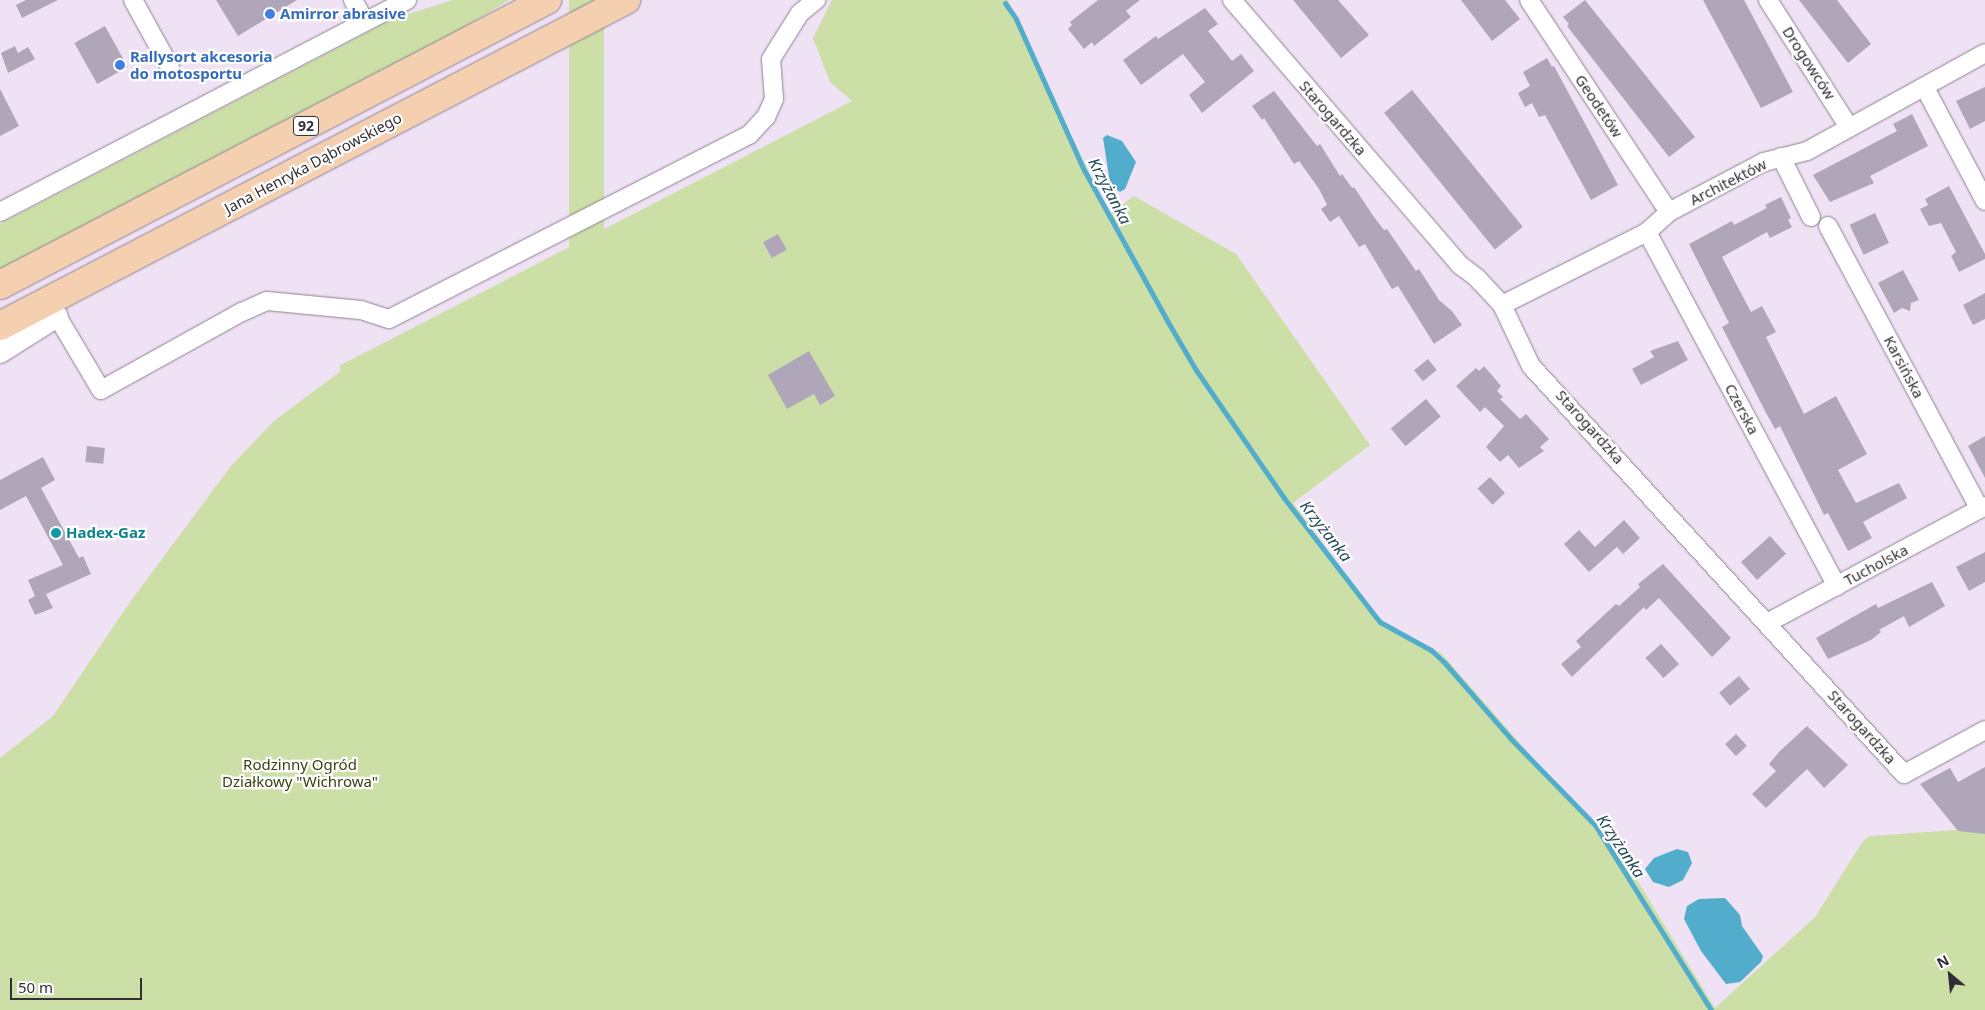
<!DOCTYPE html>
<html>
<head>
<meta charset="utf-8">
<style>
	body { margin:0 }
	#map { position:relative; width:1985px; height:1010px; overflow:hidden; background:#efe2f4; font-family:"Noto Sans",sans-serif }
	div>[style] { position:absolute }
	.green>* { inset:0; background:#ccdfa6; transform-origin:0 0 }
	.water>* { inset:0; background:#51adcb }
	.stream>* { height:5px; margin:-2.5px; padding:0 2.5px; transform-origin:2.5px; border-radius:2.5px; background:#51adcb }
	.building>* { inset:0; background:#afa7b9; transform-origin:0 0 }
	.roads { filter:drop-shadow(0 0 1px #8e8293) drop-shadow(0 0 1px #8e8293) }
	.minor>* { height:18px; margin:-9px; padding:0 9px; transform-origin:9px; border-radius:9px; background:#fff }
	.tertiary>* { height:22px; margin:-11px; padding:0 11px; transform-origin:11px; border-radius:11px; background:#fff }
	.primary>* { height:28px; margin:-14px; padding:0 14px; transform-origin:14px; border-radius:14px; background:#f4d0b0 }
	.dots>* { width:14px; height:14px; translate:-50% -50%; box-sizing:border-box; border:2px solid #fff; border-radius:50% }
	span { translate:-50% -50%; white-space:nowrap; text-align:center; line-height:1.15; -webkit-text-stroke:4.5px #fff; paint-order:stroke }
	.shield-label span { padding:1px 4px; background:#fff; border:1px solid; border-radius:4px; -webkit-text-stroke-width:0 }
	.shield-label { font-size:14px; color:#332e35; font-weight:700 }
	.shop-label { font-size:15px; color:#366cbe; font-weight:700 }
	.left { translate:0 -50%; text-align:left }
	.street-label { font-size:15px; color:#332e35 }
	.culture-label { font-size:15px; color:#0d838f; font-weight:700 }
	.park-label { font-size:15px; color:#36430e }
	.water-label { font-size:16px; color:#214a57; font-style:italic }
	.north { position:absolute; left:1925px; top:950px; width:50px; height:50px; -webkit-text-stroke:4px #fff; paint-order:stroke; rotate:332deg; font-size:14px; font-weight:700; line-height:20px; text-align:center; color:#332e35 }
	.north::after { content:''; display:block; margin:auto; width:18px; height:22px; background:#332e35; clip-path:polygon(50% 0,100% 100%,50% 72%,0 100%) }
	.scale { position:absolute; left:10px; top:978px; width:132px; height:22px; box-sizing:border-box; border:2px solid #332e35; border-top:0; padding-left:6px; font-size:15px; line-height:18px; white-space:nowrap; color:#332e35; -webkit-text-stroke:4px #fff; paint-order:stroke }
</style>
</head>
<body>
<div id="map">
	<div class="green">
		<div style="clip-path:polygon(453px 0,509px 0,457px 32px,0 273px,0 224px,395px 18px)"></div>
		<div style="left:569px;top:0;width:35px;height:642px"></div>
		<div style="clip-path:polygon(832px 0,1008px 0,1109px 215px,1134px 196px,1236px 254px,1370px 445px,1293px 503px,1380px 621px,1441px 653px,1631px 870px,1715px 1008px,1815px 917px,1863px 841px,1870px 836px,1985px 828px,1985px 1010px,0 1010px,0 758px,53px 716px,130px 602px,231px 466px,274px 421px,341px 371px,339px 366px,852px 101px,830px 82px,813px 38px)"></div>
	</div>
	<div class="water">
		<div style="clip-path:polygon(1107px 135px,1122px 141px,1136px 162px,1125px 189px,1120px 192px,1111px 185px,1109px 177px,1104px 144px,1103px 138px)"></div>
		<div style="clip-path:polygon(1677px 849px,1688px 852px,1692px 863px,1683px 880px,1669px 887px,1653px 882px,1645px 869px,1654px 858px)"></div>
		<div style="clip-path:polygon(1725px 898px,1740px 915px,1742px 926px,1763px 956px,1761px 962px,1740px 982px,1726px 984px,1701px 951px,1684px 919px,1687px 906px,1699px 899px)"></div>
	</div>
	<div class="stream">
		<div style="left:1005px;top:3px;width:19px;rotate:55deg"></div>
		<div style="left:1016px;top:19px;width:166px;rotate:65.8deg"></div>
		<div style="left:1084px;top:170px;width:168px;rotate:61.1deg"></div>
		<div style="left:1165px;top:317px;width:61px;rotate:59.7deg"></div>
		<div style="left:1196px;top:370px;width:155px;rotate:55.5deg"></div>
		<div style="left:1284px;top:498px;width:157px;rotate:52.3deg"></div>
		<div style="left:1380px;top:622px;width:58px;rotate:28.8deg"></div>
		<div style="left:1431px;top:650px;width:18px;rotate:43deg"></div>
		<div style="left:1444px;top:662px;width:101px;rotate:49deg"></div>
		<div style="left:1510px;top:738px;width:122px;rotate:45.7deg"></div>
		<div style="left:1595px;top:825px;width:218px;rotate:57.9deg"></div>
	</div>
	<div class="building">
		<div style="clip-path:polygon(26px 0,58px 0,22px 18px,16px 5px)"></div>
		<div style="clip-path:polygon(216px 0,297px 0,238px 36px)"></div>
		<div style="clip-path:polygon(1098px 0,1140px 0,1126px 11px,1131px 17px,1094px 46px,1092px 42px,1084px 49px,1068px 29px,1072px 25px,1070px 22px)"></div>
		<div style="clip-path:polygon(1293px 0,1338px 0,1369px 35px,1341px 58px)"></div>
		<div style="clip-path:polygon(1461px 0,1505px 0,1520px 19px,1492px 41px)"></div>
		<div style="clip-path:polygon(1585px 0,1695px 137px,1669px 157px,1567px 26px,1569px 24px,1563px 17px)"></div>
		<div style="clip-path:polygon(1703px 0,1744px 0,1793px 92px,1761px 108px)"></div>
		<div style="clip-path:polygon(1799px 0,1837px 0,1871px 44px,1848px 63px)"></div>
		<div style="clip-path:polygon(1205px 8px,1218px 24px,1208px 31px,1232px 61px,1241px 54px,1254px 71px,1202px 113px,1189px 95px,1205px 82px,1183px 54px,1141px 85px,1123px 60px,1156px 36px,1158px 39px)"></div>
		<div style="left:105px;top:26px;width:47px;height:35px;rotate:61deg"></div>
		<div style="clip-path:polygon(15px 46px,18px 53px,28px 47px,35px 59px,8px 73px,1px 53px)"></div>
		<div style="clip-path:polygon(1547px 58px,1552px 67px,1554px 66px,1618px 185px,1591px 200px,1545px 115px,1539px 117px,1532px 103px,1525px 107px,1518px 93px,1530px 86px,1523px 72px)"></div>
		<div style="clip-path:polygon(1985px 87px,1985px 121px,1970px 129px,1956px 101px)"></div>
		<div style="clip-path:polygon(0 89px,19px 126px,0 136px)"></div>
		<div style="left:1412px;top:90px;width:176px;height:36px;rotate:51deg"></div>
		<div style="clip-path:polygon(1274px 91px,1317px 146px,1320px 144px,1340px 176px,1342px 174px,1352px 188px,1354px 187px,1374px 217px,1384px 230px,1387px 229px,1416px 271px,1419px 269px,1439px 300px,1452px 311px,1462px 325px,1434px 344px,1398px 286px,1392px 289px,1365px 244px,1359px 247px,1339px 216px,1330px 222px,1321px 209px,1327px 205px,1319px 189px,1299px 161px,1294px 164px,1264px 118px,1262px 120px,1252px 106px)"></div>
		<div style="clip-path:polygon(1912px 114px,1928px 146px,1870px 176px,1874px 183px,1830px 202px,1813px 175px,1897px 131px,1893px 124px)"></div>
		<div style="clip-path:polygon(1949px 186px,1985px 254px,1985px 259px,1959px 272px,1951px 256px,1956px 252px,1941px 223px,1929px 226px,1920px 209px,1928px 205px,1925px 199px)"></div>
		<div style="clip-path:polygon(1781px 197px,1791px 218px,1788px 220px,1792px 227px,1770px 238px,1767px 232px,1722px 257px,1751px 312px,1762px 306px,1776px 332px,1766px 337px,1804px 414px,1836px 396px,1867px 454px,1838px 470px,1856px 503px,1899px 483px,1907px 498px,1863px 522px,1872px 538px,1848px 551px,1828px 513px,1824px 515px,1780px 426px,1775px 429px,1764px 409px,1722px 327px,1729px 323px,1689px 244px,1732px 221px,1734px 225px,1767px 208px,1765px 205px)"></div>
		<div style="left:1875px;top:213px;width:33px;height:28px;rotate:65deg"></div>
		<div style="left:778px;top:234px;width:18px;height:17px;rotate:61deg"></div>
		<div style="clip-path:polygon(1903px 270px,1919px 300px,1911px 303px,1910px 311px,1902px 308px,1894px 313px,1878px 283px)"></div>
		<div style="clip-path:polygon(1985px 293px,1985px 319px,1973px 325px,1963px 305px)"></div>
		<div style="clip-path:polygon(1678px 341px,1688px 360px,1641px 385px,1632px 369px,1654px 357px,1650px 351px)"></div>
		<div style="clip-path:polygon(809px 351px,835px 396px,820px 405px,814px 394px,787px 409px,768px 375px)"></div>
		<div style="left:1428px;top:359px;width:14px;height:18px;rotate:51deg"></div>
		<div style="clip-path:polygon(1484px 366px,1501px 386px,1497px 391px,1503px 397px,1500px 399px,1520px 419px,1526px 414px,1549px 439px,1540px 447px,1544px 451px,1519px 468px,1508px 455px,1500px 462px,1486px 447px,1504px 426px,1485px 407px,1480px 412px,1456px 386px,1476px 368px,1479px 371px)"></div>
		<div style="left:1426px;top:399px;width:23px;height:46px;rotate:50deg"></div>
		<div style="clip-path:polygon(1985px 436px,1985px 478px,1968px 446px)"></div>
		<div style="left:87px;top:446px;width:18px;height:16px;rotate:6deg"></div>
		<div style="clip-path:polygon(43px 457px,55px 480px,41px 488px,79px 558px,83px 556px,91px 574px,46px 594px,53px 608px,35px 615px,28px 600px,35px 596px,28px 580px,63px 565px,26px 496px,0 510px,0 480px)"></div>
		<div style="left:1490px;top:477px;width:22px;height:17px;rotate:47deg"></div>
		<div style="clip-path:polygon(1624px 520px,1640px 538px,1623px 554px,1617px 547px,1589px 572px,1564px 544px,1579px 530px,1595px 547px)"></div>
		<div style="left:1770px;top:536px;width:24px;height:39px;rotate:48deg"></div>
		<div style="clip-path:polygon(1985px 552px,1985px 582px,1969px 591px,1956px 567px)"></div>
		<div style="clip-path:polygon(1663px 564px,1731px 638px,1712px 657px,1659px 598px,1646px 610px,1644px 607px,1572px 677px,1561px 664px,1581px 647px,1576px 641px,1616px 604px,1619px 606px,1640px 587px,1638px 584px)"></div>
		<div style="clip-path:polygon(1932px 582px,1945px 606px,1909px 627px,1904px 616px,1879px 630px,1881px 632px,1871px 640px,1828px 659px,1816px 638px,1876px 604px,1878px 608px)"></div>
		<div style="left:1661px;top:644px;width:27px;height:21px;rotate:48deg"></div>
		<div style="left:1739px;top:676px;width:17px;height:26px;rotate:50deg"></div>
		<div style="clip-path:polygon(1807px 726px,1848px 765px,1824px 788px,1807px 769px,1766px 808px,1752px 794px,1776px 771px,1769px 764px,1779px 752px)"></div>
		<div style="left:1736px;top:734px;width:16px;height:15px;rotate:47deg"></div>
		<div style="clip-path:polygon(1985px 767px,1985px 834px,1958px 831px,1920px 784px,1950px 768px,1958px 782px)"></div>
	</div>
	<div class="roads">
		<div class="minor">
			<div style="left:133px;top:0;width:77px;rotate:61.1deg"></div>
			<div style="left:353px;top:0;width:25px;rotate:61deg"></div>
			<div style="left:1232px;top:0;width:350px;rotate:49.3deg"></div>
			<div style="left:1460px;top:265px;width:21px;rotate:37deg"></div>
			<div style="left:1477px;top:278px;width:37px;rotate:47deg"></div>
			<div style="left:1502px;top:305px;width:68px;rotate:64.6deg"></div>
			<div style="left:1531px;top:366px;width:553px;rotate:47.57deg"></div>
			<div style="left:1904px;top:774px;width:92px;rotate:-28.5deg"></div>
			<div style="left:1529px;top:0;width:254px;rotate:56.6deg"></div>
			<div style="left:1768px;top:0;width:151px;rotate:57.5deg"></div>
			<div style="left:1925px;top:88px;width:128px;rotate:62deg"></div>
			<div style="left:1781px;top:157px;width:67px;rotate:63.4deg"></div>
			<div style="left:0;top:212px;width:459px;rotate:-27.5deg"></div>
			<div style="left:1828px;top:226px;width:321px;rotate:61.8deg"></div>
			<div style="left:1647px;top:232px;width:402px;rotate:61.8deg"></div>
			<div style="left:1502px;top:305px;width:162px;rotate:-26.7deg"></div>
			<div style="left:1647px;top:232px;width:30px;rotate:-42deg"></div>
			<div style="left:1669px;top:212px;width:107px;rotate:-27.8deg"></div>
			<div style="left:1764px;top:162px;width:44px;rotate:-14.3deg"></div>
			<div style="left:1807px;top:151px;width:203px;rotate:-28.8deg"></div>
			<div style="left:57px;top:316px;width:86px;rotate:59.3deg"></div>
			<div style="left:101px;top:390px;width:161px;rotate:-29deg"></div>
			<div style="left:242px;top:312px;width:27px;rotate:-24deg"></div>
			<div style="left:267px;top:301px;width:94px;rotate:5.5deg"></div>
			<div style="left:361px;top:310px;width:29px;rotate:18deg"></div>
			<div style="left:389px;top:319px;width:404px;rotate:-27.1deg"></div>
			<div style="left:749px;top:135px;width:25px;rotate:-47deg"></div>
			<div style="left:766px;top:117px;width:20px;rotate:-66deg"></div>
			<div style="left:774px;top:99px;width:40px;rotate:-94.3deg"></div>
			<div style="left:771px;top:59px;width:54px;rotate:-57.8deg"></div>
			<div style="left:800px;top:13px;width:21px;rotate:-39deg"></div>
			<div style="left:1767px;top:623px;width:247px;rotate:-28.2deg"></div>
		</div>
		<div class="tertiary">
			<div style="left:0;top:352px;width:67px;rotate:-32.3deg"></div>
		</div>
		<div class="primary">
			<div style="left:0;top:285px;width:617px;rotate:-27.52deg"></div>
			<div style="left:0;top:326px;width:706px;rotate:-27.51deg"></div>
		</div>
	</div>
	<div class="dots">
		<div style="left:270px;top:14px;background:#3f7fe0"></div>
		<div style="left:120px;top:65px;background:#3f7fe0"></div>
		<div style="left:56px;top:533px;background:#0f9aa8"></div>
	</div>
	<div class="shield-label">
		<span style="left:306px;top:126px">92</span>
	</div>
	<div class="shop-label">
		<span class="left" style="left:280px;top:14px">Amirror abrasive</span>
		<span class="left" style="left:130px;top:65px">Rallysort akcesoria<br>do motosportu</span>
	</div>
	<div class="street-label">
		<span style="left:1809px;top:63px;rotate:57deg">Drogowców</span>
		<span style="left:1599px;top:106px;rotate:56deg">Geodetów</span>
		<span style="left:1333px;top:118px;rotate:49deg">Starogardzka</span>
		<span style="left:313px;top:163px;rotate:-28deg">Jana Henryka Dąbrowskiego</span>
		<span style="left:1728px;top:182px;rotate:-27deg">Architektów</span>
		<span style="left:1904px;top:367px;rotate:62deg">Karsińska</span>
		<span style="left:1742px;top:409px;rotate:62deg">Czerska</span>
		<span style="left:1590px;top:427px;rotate:48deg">Starogardzka</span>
		<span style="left:1876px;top:565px;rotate:-28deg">Tucholska</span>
		<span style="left:1862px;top:727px;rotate:48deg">Starogardzka</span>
	</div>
	<div class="culture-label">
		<span class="left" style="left:66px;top:533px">Hadex-Gaz</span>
	</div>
	<div class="park-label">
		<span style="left:300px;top:773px">Rodzinny Ogród<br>Działkowy "Wichrowa"</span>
	</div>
	<div class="water-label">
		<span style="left:1110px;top:191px;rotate:62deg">Krzyżanka</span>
		<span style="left:1326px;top:531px;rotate:52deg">Krzyżanka</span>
		<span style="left:1621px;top:846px;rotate:56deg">Krzyżanka</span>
	</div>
	<div class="north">N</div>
	<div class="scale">50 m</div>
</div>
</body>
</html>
